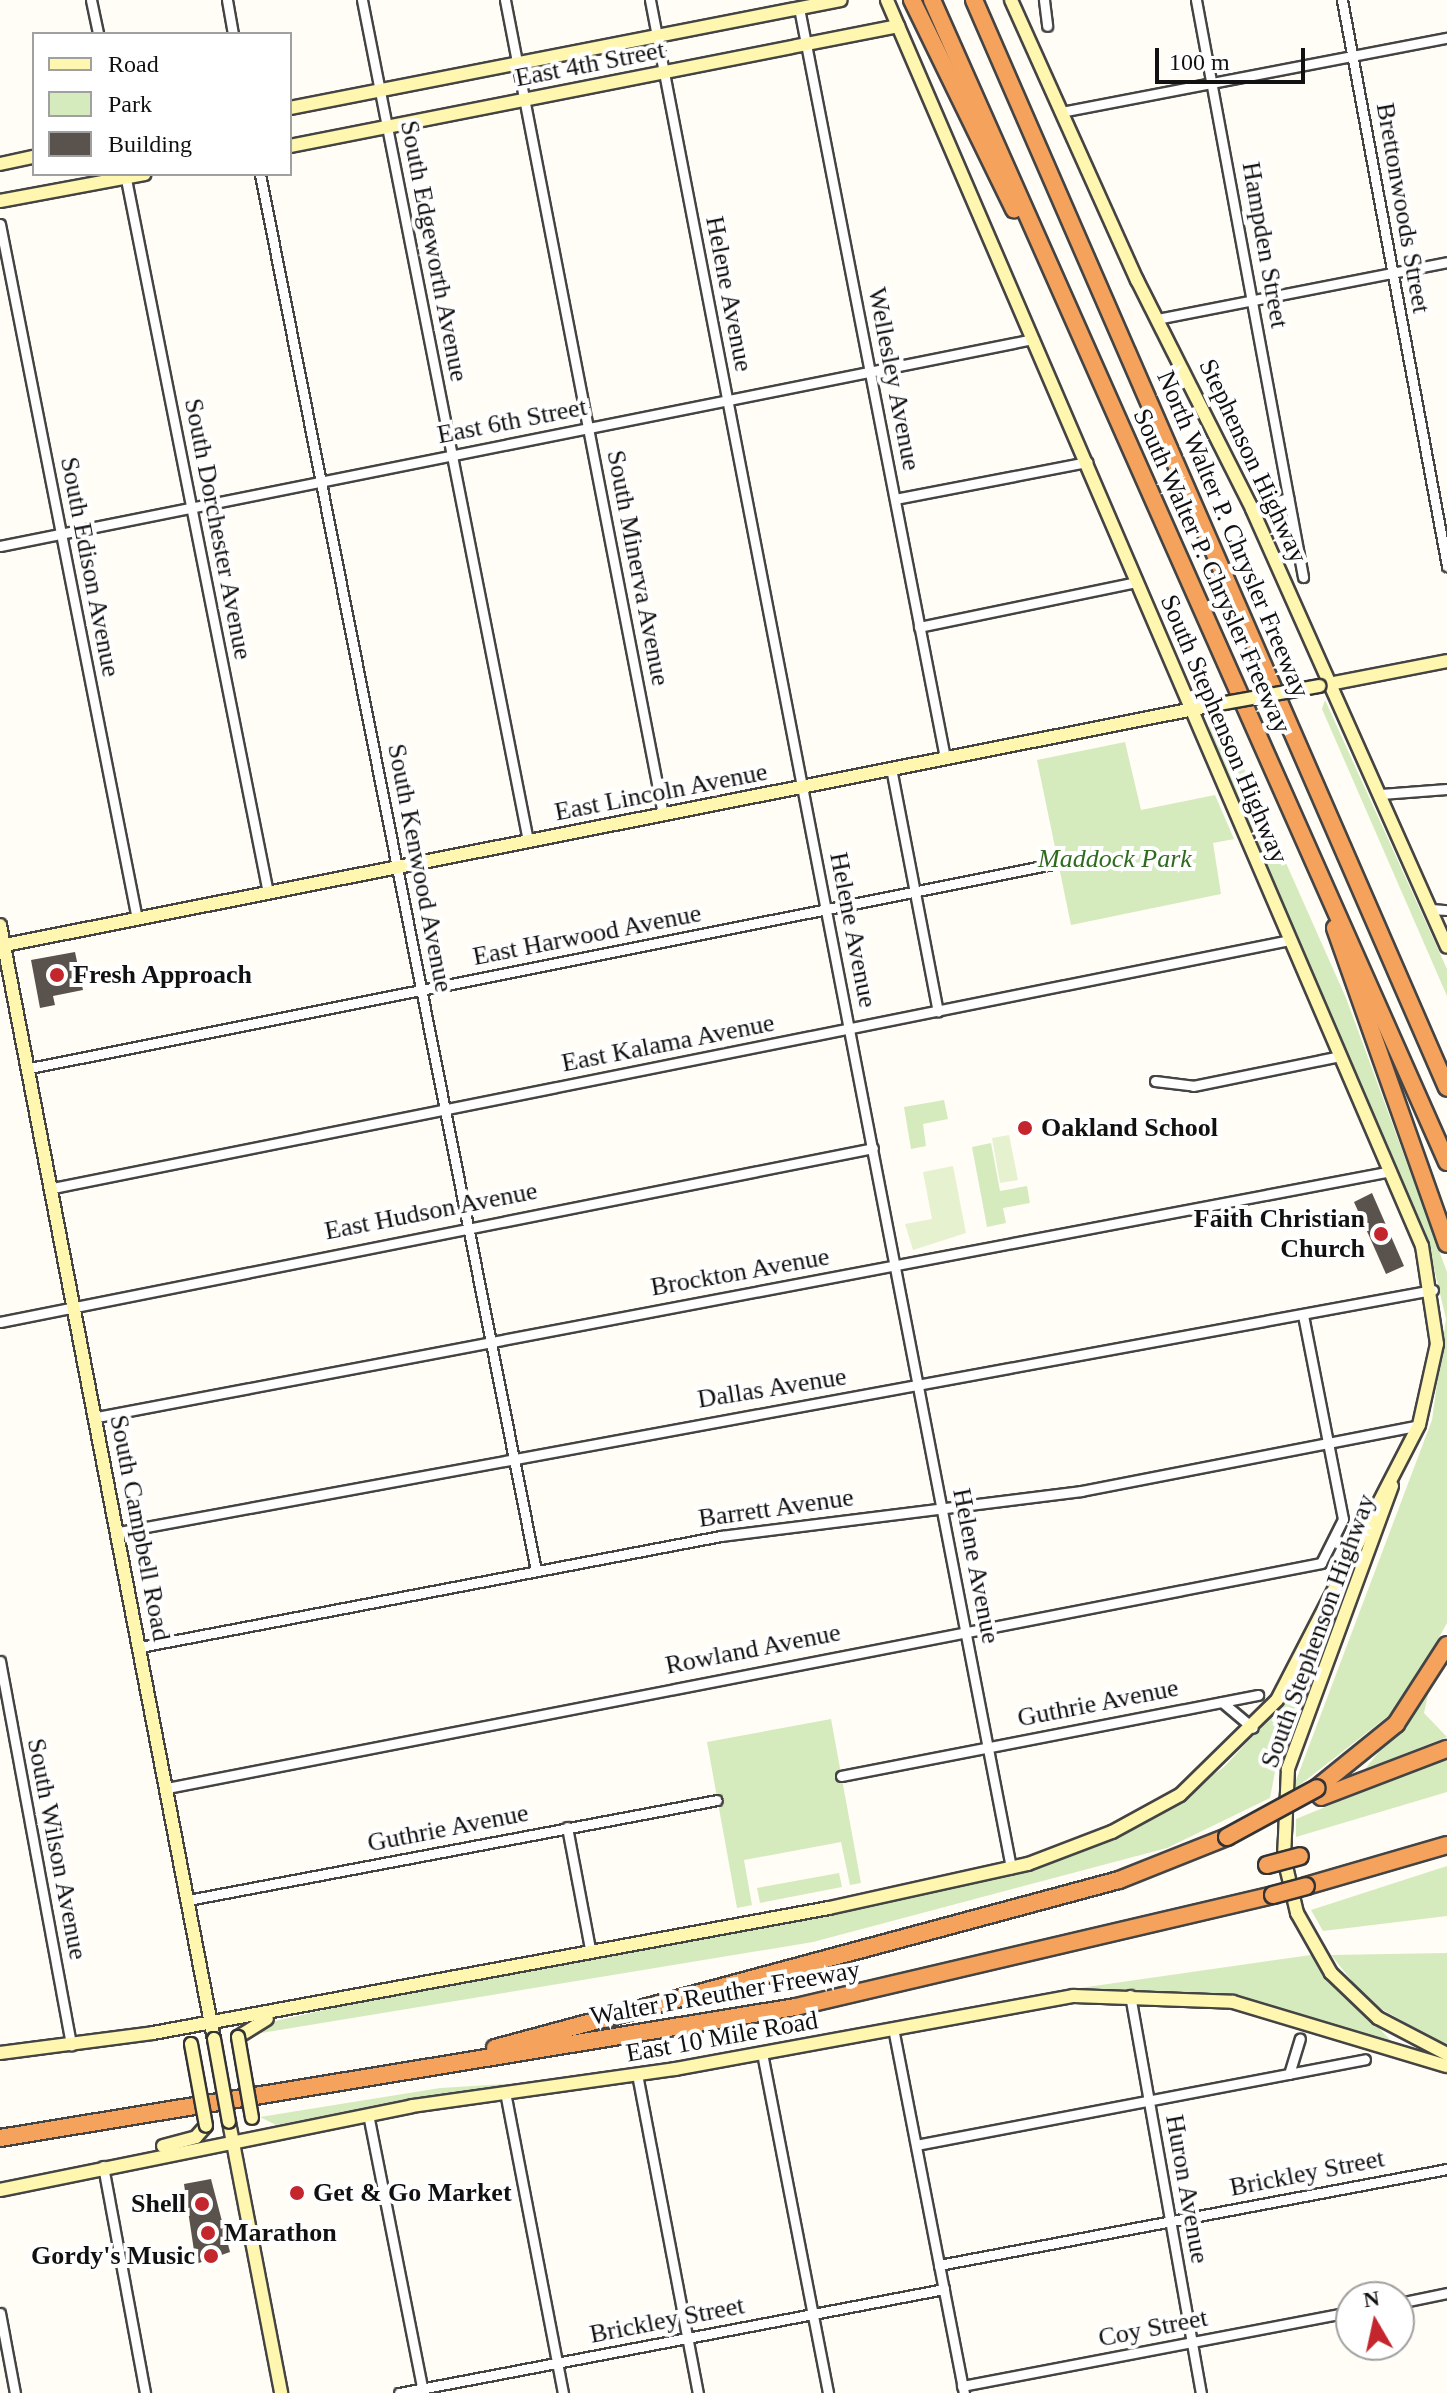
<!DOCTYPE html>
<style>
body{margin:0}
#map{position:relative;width:1447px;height:2393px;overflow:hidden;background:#fffdf5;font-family:Georgia,serif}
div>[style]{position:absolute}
.green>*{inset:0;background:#d5ebbd}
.pitch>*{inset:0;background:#e6f2cf}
.building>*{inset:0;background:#5a524d}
.roads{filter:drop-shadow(2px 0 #444) drop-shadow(-2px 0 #444) drop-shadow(0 2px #444) drop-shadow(0 -2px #444)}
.street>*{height:9px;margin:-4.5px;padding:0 4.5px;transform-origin:4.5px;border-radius:4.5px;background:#fff}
.secondary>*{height:12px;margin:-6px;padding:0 6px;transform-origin:6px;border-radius:6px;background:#fff6b0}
.highway>*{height:16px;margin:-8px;padding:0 8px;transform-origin:8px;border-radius:8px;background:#f5a25d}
.bridges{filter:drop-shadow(2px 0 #333) drop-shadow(-2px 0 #333) drop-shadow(0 2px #333) drop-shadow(0 -2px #333)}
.secondary-bridge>*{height:12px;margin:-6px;padding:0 6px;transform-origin:6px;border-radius:6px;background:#fff6b0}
.highway-bridge>*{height:16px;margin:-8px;padding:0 8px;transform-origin:8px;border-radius:8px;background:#f5a25d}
.dots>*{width:22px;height:22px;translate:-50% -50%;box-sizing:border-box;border:4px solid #fff;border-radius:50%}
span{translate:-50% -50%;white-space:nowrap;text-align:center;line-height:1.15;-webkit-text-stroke:8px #fff;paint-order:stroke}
.street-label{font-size:26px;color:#111}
.park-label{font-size:26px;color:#2f6b1f;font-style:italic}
.poi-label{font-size:26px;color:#111;font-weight:700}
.left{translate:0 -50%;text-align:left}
.right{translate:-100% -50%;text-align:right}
.legend{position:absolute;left:32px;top:32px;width:260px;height:144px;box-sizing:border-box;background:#fff;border:2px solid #a0a0a0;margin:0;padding:10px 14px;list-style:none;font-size:24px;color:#111}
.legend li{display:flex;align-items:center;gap:16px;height:40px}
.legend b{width:40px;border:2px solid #a0a0a0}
.north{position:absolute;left:1335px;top:2281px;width:80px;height:80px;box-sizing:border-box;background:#fff;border:2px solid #a0a0a0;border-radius:50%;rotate:351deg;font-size:22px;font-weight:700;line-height:32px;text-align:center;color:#111}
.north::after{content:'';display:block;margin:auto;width:28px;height:36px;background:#c4262e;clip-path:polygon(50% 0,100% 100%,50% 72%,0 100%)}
.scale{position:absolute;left:1155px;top:48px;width:150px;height:36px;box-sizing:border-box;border:4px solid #111;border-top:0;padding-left:10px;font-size:24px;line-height:28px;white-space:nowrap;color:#111;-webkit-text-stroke:6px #fff;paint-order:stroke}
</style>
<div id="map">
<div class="green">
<i style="clip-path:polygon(1325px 700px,1447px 969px,1447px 996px,1322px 709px)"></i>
<i style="clip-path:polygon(1222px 719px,1346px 998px,1447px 1272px,1447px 1623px,1401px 1706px,1292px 1791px,1432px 1420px,1446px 1319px,1426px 1234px,1206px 729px)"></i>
<i style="clip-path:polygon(1125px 742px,1141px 810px,1215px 795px,1234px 839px,1213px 843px,1221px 894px,1071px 925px,1037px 760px)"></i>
<i style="clip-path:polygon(944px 1100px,948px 1119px,923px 1124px,926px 1146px,911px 1149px,904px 1107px)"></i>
<i style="clip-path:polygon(991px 1143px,1000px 1191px,1027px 1186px,1030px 1203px,1003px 1208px,1006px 1223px,987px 1227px,972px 1147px)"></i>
<i style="clip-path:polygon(1333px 1616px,1278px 1756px,1270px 1798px,1167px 1848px,813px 1942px,243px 2036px,253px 2026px,360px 2002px,1037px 1869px,1150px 1821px,1224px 1767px,1284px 1703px)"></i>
<i style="clip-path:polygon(1429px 1690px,1424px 1713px,1447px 1737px,1365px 1769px)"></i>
<i style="clip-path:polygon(831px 1719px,861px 1883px,850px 1885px,841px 1842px,744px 1860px,752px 1905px,737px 1908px,707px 1742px)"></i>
<i style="clip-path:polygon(1447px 1757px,1447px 1792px,1296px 1837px,1296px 1819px)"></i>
<i style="clip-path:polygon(1447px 1866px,1447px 1916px,1323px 1931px,1311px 1910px)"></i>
<i style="clip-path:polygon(839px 1873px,842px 1887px,760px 1903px,757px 1888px)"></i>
<i style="clip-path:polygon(1447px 1953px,1447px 2046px,1369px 2002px,1331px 1955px)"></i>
<i style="clip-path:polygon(1311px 1955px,1391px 2041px,1228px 1995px,1080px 1988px)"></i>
<i style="clip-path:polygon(524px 2083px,276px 2125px,260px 2117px,440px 2088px)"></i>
</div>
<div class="pitch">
<i style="clip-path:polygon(1009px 1135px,1018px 1180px,1000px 1183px,992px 1138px)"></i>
<i style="clip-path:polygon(953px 1166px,966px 1233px,913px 1250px,905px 1224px,932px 1219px,923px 1172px)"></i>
</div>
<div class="building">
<i style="clip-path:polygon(75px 952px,83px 990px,53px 996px,55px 1005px,40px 1008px,31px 960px)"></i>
<i style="clip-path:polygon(1372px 1193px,1404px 1266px,1386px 1274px,1354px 1202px)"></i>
<i style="clip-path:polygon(211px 2179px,230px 2252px,196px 2264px,184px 2184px)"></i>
</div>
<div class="roads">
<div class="street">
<i style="left:91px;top:0;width:35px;rotate:78deg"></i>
<i style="left:227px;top:0;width:35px;rotate:80deg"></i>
<i style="left:362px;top:0;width:857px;rotate:78.83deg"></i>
<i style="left:505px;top:0;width:829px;rotate:79.02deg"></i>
<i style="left:650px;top:0;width:1903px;rotate:79.06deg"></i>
<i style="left:1044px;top:0;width:26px;rotate:83deg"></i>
<i style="left:1196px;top:0;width:587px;rotate:79.49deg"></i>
<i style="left:1342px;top:0;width:576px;rotate:79.49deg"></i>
<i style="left:799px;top:8px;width:764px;rotate:78.98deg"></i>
<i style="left:1061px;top:112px;width:393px;rotate:-10.9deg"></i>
<i style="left:125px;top:174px;width:733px;rotate:78.75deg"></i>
<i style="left:260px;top:174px;width:1424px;rotate:78.82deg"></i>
<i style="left:0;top:224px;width:708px;rotate:78.85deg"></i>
<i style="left:1162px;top:318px;width:290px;rotate:-11.1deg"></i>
<i style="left:895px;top:499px;width:196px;rotate:-10.9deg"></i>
<i style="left:1252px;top:509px;width:38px;rotate:-17deg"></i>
<i style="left:0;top:546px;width:1054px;rotate:-11.33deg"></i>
<i style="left:919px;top:627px;width:223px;rotate:-11.7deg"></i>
<i style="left:891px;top:768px;width:248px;rotate:79.1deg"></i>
<i style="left:1381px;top:794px;width:66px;rotate:-4.3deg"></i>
<i style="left:1431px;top:909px;width:16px;rotate:4deg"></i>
<i style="left:30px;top:1068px;width:1048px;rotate:-11.28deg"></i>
<i style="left:1155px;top:1081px;width:38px;rotate:7deg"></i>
<i style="left:1193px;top:1086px;width:151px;rotate:-11.5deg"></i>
<i style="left:53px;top:1188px;width:1262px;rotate:-11.34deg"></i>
<i style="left:0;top:1322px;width:890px;rotate:-11.27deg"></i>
<i style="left:97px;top:1417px;width:1317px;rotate:-10.76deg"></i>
<i style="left:119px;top:1532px;width:1336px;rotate:-10.44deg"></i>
<i style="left:140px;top:1647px;width:592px;rotate:-10.82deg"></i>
<i style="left:721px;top:1536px;width:363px;rotate:-7.1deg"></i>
<i style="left:1081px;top:1491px;width:344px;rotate:-11deg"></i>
<i style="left:0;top:1661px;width:391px;rotate:79.5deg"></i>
<i style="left:1222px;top:1702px;width:40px;rotate:40deg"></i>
<i style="left:841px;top:1776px;width:425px;rotate:-11deg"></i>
<i style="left:167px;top:1788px;width:1176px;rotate:-11.03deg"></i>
<i style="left:1321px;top:1563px;width:49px;rotate:-63.4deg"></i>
<i style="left:1343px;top:1519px;width:208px;rotate:-101.1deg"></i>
<i style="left:567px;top:1827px;width:124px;rotate:79.3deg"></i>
<i style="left:188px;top:1900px;width:538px;rotate:-10.7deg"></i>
<i style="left:1130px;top:1995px;width:404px;rotate:79.9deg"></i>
<i style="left:893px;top:2028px;width:372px;rotate:79deg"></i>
<i style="left:762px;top:2053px;width:346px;rotate:79deg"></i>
<i style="left:637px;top:2074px;width:325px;rotate:79.2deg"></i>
<i style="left:1289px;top:2074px;width:37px;rotate:-73deg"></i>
<i style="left:505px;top:2092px;width:307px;rotate:79.1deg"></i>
<i style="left:368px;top:2114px;width:284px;rotate:78.8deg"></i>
<i style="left:916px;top:2145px;width:457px;rotate:-10.8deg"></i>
<i style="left:103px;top:2166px;width:231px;rotate:79.5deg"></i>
<i style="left:939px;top:2265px;width:517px;rotate:-10.7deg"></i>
<i style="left:1399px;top:2303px;width:49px;rotate:-11.8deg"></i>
<i style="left:0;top:2313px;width:81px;rotate:79.4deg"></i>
<i style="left:962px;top:2386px;width:396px;rotate:-10.8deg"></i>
<i style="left:399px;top:2393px;width:555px;rotate:-10.8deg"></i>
</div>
<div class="secondary">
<i style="left:1011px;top:0;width:307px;rotate:65.8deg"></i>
<i style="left:1137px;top:280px;width:256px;rotate:63.3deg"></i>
<i style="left:1252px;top:509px;width:479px;rotate:66deg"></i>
<i style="left:290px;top:108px;width:561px;rotate:-11.09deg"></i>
<i style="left:290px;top:146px;width:620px;rotate:-11.16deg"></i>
<i style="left:0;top:164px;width:35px;rotate:-12deg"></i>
<i style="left:0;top:201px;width:147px;rotate:-10.5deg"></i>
<i style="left:1324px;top:685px;width:125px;rotate:-11deg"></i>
<i style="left:0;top:925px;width:1134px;rotate:79.13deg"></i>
<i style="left:0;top:946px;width:1243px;rotate:-11.23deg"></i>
<i style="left:1392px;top:1486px;width:302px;rotate:110.2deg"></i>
<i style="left:1288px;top:1769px;width:89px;rotate:92.6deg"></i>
<i style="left:1284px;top:1858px;width:57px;rotate:76.7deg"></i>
<i style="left:1297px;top:1913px;width:69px;rotate:60.5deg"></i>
<i style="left:1331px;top:1973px;width:65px;rotate:43.8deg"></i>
<i style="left:1378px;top:2018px;width:78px;rotate:27.6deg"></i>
<i style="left:238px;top:2037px;width:34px;rotate:-32deg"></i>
<i style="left:0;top:2053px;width:154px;rotate:-7.4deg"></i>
<i style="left:153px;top:2033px;width:687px;rotate:-10.48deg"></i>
<i style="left:829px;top:1908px;width:204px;rotate:-12.5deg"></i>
<i style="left:1028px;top:1864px;width:90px;rotate:-20.9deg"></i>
<i style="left:1112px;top:1832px;width:77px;rotate:-28.6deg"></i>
<i style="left:1180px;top:1795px;width:136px;rotate:-44.4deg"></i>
<i style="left:1277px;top:1700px;width:309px;rotate:-62.7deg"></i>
<i style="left:1419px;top:1425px;width:83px;rotate:-77.5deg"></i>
<i style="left:1437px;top:1344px;width:99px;rotate:-98.7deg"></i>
<i style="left:1422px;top:1246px;width:1356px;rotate:-113.24deg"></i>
<i style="left:229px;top:2122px;width:276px;rotate:79.1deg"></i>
<i style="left:163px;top:2146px;width:34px;rotate:-15deg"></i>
<i style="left:196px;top:2137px;width:15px;rotate:-48deg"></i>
<i style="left:0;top:2190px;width:420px;rotate:-11.5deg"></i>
<i style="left:412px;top:2106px;width:266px;rotate:-8deg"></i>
<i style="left:675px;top:2069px;width:405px;rotate:-10.4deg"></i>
<i style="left:1073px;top:1996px;width:160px;rotate:2.1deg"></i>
<i style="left:1233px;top:2002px;width:223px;rotate:16.7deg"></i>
</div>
<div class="highway">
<i style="left:912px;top:0;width:233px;rotate:64deg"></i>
<i style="left:932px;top:0;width:1271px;rotate:66.1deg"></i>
<i style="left:974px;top:0;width:1186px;rotate:66.5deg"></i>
<i style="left:1335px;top:928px;width:335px;rotate:70.5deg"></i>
<i style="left:1317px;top:1788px;width:102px;rotate:-39deg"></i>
<i style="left:1396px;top:1724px;width:94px;rotate:-57.2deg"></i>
<i style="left:1321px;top:1797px;width:135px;rotate:-20.9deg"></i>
<i style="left:1306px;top:1886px;width:147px;rotate:-16.2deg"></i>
<i style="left:495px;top:2048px;width:646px;rotate:-15.07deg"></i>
<i style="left:1119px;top:1880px;width:116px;rotate:-21.7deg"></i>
<i style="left:0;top:2138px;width:807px;rotate:-9.35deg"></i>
<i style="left:796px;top:2007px;width:490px;rotate:-13.2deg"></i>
</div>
</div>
<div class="bridges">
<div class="secondary-bridge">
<i style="left:1219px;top:704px;width:102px;rotate:-10.2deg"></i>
<i style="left:238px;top:2037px;width:82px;rotate:80.2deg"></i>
<i style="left:214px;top:2039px;width:84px;rotate:79.8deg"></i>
<i style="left:191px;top:2044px;width:83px;rotate:79.6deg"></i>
</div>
<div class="highway-bridge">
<i style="left:1227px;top:1837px;width:102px;rotate:-28.6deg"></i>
<i style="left:1267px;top:1865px;width:34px;rotate:-15deg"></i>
<i style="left:1273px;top:1895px;width:34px;rotate:-15deg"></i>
</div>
</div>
<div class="dots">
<i style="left:57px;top:975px;background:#c4262e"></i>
<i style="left:1025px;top:1128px;background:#c4262e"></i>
<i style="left:1381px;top:1234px;background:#c4262e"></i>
<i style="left:297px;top:2193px;background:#c4262e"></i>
<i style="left:202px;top:2204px;background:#c4262e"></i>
<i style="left:208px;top:2233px;background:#c4262e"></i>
<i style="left:211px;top:2256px;background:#c4262e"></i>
</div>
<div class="street-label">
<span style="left:590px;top:64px;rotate:-11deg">East 4th Street</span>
<span style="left:1403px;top:208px;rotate:80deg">Brettonwoods Street</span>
<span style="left:1265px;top:245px;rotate:80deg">Hampden Street</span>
<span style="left:434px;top:251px;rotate:79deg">South Edgeworth Avenue</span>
<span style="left:729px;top:294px;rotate:79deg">Helene Avenue</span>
<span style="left:894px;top:379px;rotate:79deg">Wellesley Avenue</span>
<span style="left:512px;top:421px;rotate:-11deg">East 6th Street</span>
<span style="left:1253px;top:461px;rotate:65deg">Stephenson Highway</span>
<span style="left:218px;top:529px;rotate:79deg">South Dorchester Avenue</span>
<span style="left:1233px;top:534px;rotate:67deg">North Walter P. Chrysler Freeway</span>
<span style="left:90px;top:567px;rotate:79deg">South Edison Avenue</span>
<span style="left:638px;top:568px;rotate:79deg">South Minerva Avenue</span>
<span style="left:1212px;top:571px;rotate:66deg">South Walter P. Chrysler Freeway</span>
<span style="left:1224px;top:729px;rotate:67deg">South Stephenson Highway</span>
<span style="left:661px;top:792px;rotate:-11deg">East Lincoln Avenue</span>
<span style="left:420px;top:868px;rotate:79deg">South Kenwood Avenue</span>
<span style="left:853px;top:930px;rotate:79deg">Helene Avenue</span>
<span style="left:587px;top:935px;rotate:-11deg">East Harwood Avenue</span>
<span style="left:668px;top:1043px;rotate:-11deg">East Kalama Avenue</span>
<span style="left:431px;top:1211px;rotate:-11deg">East Hudson Avenue</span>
<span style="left:740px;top:1272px;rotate:-10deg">Brockton Avenue</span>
<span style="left:772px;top:1388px;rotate:-9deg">Dallas Avenue</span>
<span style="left:776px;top:1508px;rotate:-8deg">Barrett Avenue</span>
<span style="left:140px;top:1528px;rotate:79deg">South Campbell Road</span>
<span style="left:976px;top:1566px;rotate:79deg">Helene Avenue</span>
<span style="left:1318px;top:1631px;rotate:-70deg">South Stephenson Highway</span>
<span style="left:753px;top:1649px;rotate:-11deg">Rowland Avenue</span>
<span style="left:1098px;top:1703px;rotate:-11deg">Guthrie Avenue</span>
<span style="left:448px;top:1828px;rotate:-11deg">Guthrie Avenue</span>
<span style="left:57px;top:1849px;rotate:79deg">South Wilson Avenue</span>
<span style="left:725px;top:1993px;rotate:-10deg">Walter P Reuther Freeway</span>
<span style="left:722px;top:2037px;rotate:-10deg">East 10 Mile Road</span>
<span style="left:1307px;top:2173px;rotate:-11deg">Brickley Street</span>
<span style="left:1187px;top:2189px;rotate:80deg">Huron Avenue</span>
<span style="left:667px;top:2320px;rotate:-11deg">Brickley Street</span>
<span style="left:1153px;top:2328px;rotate:-11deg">Coy Street</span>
</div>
<div class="park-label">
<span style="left:1115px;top:859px">Maddock Park</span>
</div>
<div class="poi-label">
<span class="left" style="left:73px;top:975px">Fresh Approach</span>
<span class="left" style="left:1041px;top:1128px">Oakland School</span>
<span class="right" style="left:1365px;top:1234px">Faith Christian<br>Church</span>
<span class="left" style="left:313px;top:2193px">Get &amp; Go Market</span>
<span class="right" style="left:186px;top:2204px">Shell</span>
<span class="left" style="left:224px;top:2233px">Marathon</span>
<span class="right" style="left:195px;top:2256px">Gordy's Music</span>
</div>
<ul class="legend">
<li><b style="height:10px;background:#fff6b0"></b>Road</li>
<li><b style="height:22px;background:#d5ebbd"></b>Park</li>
<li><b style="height:22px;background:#5a524d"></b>Building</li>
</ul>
<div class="north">N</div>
<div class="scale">100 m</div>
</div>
